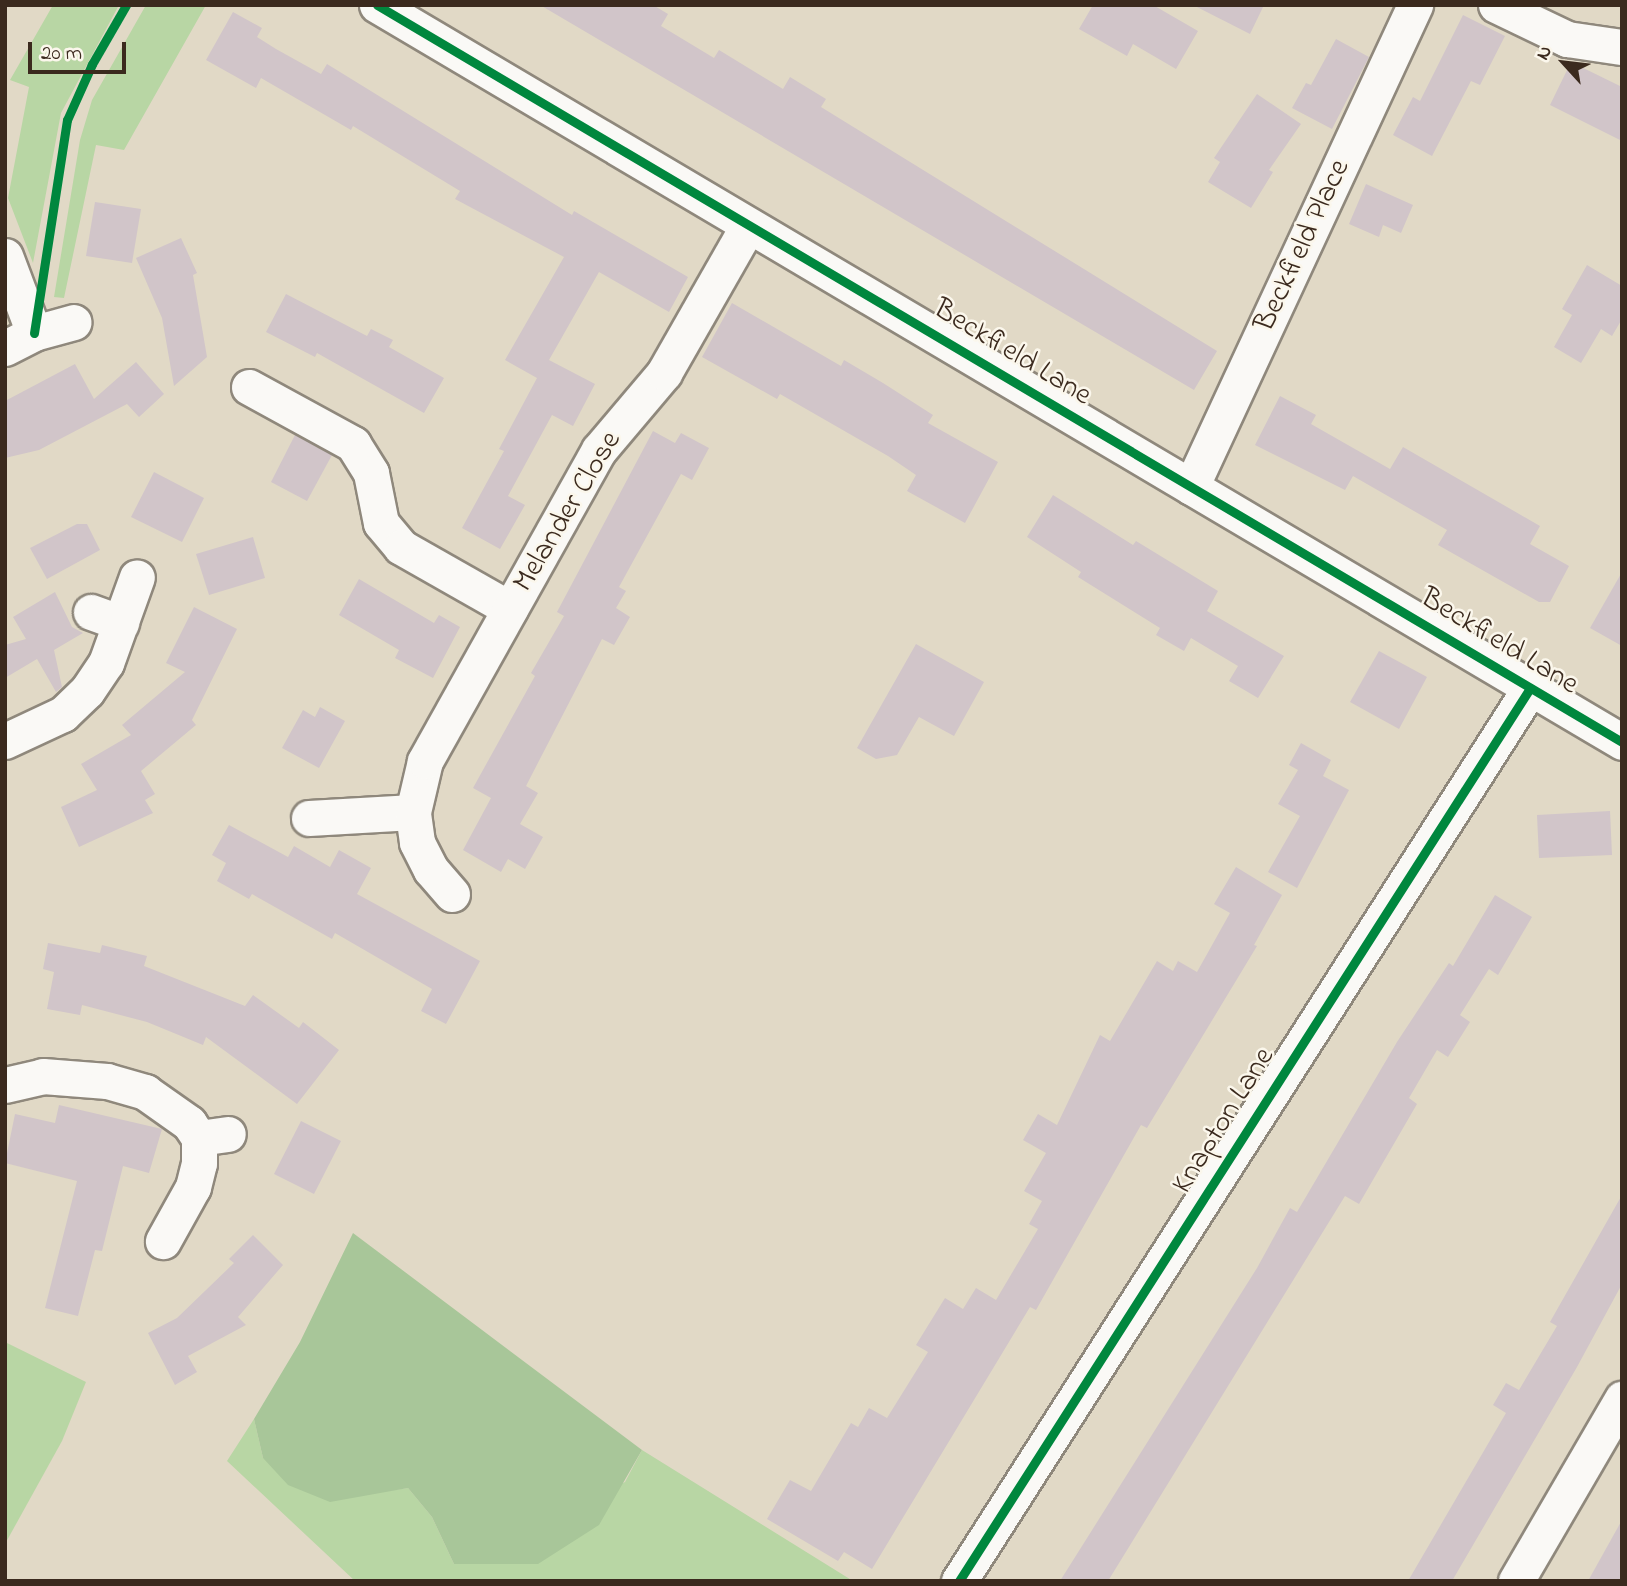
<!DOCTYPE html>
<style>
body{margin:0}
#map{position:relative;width:1627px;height:1586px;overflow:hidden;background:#e1d9c6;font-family:"Indie Flower",sans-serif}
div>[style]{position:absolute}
.green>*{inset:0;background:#b8d6a4}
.forest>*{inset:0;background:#a8c699}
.building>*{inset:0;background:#d1c5c9}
.roads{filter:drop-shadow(2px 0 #8f887c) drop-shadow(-2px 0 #8f887c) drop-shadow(0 2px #8f887c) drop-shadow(0 -2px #8f887c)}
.minor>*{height:35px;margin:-17.5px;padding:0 17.5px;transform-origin:17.5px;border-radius:17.5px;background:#faf9f6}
.cycleway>*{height:9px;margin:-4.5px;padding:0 4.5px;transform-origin:4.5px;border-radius:4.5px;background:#00873e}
span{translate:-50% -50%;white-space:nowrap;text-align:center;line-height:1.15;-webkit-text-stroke:5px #fbf7ec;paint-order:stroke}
.street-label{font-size:30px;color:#3b2a1e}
.frame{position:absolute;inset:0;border:7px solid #3b2a1e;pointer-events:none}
.north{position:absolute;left:1529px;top:28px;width:70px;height:70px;-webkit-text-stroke:5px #fbf7ec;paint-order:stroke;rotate:297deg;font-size:19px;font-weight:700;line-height:28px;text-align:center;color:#3b2a1e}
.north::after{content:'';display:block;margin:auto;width:24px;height:32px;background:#3b2a1e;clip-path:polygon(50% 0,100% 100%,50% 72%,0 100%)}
.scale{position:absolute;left:28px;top:42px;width:98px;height:32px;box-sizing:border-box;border:4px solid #3b2a1e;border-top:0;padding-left:9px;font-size:21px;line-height:24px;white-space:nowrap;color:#3b2a1e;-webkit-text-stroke:5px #fbf7ec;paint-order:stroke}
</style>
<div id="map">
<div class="green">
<i style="clip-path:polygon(53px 5px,119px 5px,61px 113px,33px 263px,8px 198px,29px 87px,10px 80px)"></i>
<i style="clip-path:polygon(146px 5px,206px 5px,124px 150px,96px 145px,64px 298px,54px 297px,80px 140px,92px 100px)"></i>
<i style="clip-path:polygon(5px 1342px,86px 1382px,62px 1441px,5px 1544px)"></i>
<i style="clip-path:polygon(254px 1419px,263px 1458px,372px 1493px,408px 1488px,432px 1517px,454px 1564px,625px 1482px,642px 1450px,853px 1581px,355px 1581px,227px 1461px)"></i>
</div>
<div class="forest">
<i style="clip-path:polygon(353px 1233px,642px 1450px,599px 1525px,538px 1564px,454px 1564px,432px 1517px,408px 1488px,330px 1502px,288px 1485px,263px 1458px,254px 1419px,300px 1342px)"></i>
</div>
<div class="building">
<i style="clip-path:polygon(540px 5px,653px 5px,668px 14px,661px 26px,714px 58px,719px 50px,783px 89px,790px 77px,826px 99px,821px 107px,1217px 351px,1194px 390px)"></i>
<i style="clip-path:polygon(1093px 5px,1153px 5px,1198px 31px,1176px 69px,1133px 44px,1127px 56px,1079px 29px)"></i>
<i style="clip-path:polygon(1193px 5px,1264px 5px,1250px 34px)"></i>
<i style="clip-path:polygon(233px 12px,262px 28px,257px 37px,276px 49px,321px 74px,327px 64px,572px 215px,574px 211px,688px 277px,669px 312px,599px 272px,549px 360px,595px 384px,573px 426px,552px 415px,508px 496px,525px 505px,500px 549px,462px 528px,504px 451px,499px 449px,537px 378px,505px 360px,564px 257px,455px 199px,460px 191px,353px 126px,351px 130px,261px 78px,256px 88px,206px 60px)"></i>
<i style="clip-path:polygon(1463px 15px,1505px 36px,1480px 85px,1471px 81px,1432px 156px,1393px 135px,1413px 97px,1420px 101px)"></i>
<i style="clip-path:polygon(1336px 39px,1369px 57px,1332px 129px,1292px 108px,1306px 83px,1311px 85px)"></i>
<i style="clip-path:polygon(1571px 62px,1622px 87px,1622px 141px,1550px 105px)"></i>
<i style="clip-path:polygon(1257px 94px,1301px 124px,1269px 170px,1273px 172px,1251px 208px,1208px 182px,1220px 162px,1214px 158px)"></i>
<i style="clip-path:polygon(1366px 184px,1413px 205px,1401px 233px,1383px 225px,1379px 237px,1349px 224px)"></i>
<i style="clip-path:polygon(95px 202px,141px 209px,132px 263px,86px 256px)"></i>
<i style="clip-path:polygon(181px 238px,197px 273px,193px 275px,207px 357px,174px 386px,162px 318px,136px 258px)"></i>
<i style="clip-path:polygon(1587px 265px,1622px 286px,1622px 319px,1612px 336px,1601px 329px,1581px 363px,1554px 347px,1572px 315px,1562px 309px)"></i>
<i style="clip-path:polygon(286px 294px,367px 336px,371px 329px,393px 340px,389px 347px,444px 378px,424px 413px,317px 353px,315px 357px,266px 332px)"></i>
<i style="clip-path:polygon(732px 303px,841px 366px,844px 360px,883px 383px,933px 415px,928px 423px,998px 462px,965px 523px,907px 491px,916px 475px,888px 456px,780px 394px,777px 399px,702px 357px)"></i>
<i style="clip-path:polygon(136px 362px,164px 394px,139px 417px,127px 404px,39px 450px,5px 458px,5px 401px,75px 364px,94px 399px)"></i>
<i style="clip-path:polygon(1280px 396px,1316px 415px,1311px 424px,1390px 469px,1403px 447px,1540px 526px,1530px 544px,1569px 566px,1550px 602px,1539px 602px,1438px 545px,1447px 530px,1353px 476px,1345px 490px,1255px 445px)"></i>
<i style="clip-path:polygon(653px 431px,675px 443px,681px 433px,709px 448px,692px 480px,681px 474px,619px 587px,626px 591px,616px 608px,630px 617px,614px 645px,602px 639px,526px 786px,538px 793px,520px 824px,543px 837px,525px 869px,508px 859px,501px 872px,463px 850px,491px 798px,473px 788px,535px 676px,531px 673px,564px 616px,557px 612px)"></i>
<i style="clip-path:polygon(295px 435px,332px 455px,307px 501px,271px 482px)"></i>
<i style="clip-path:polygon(154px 472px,204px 498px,182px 542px,131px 517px)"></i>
<i style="clip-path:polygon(1053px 495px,1133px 545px,1136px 541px,1218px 591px,1207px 611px,1284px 656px,1258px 698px,1229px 681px,1238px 666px,1191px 638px,1184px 651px,1156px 635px,1160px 628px,1078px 577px,1081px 572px,1027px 537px)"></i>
<i style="clip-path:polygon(77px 524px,87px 524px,100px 550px,47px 579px,30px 548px)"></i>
<i style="clip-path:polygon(253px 537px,265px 578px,209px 595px,196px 554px)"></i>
<i style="clip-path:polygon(1622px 572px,1622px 646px,1590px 628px)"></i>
<i style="clip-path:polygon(359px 579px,434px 623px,439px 615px,460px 627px,433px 678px,395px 658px,399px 650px,339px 615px)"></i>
<i style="clip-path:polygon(55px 592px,72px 627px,83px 633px,54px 650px,62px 687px,56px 692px,37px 659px,5px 678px,5px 645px,26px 639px,13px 617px)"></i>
<i style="clip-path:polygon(194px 607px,237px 629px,192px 720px,196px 725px,141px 771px,155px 794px,145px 800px,153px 813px,79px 847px,61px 807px,97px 790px,81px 764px,131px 735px,122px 725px,185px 672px,166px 663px)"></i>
<i style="clip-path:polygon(916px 644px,984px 682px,954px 736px,919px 717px,897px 755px,876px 759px,857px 748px)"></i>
<i style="clip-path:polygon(1379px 651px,1427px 677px,1399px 729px,1350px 702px)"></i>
<i style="clip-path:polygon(320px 707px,345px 721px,319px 768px,282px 748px,303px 710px,315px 717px)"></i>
<i style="clip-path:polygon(1301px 743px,1331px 760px,1323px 776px,1349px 790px,1297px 888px,1268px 872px,1300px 816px,1278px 804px,1298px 770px,1289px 765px)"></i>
<i style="clip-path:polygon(1610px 811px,1612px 855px,1539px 858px,1537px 815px)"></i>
<i style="clip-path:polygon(229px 825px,288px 857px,294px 846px,330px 867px,339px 850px,371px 868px,357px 894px,480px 961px,446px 1024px,421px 1011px,432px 989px,335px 933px,332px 939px,252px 894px,249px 899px,217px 881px,226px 863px,212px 855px)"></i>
<i style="clip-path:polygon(1236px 867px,1282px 895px,1254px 945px,1257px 946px,1147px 1128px,1141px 1125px,1036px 1310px,1030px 1307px,872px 1569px,844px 1552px,838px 1561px,767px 1519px,790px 1480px,811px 1491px,851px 1423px,858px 1427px,869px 1408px,887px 1418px,928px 1352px,916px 1345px,945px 1298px,963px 1309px,976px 1288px,996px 1300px,1038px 1229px,1029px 1224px,1042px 1201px,1024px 1191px,1046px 1153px,1023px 1140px,1038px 1114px,1057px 1125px,1100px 1035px,1110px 1041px,1157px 961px,1173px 971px,1178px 961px,1197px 972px,1230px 913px,1214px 904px)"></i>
<i style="clip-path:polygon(1495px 895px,1532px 917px,1498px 975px,1489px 969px,1460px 1015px,1470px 1022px,1448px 1057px,1437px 1050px,1409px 1098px,1417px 1104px,1359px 1204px,1345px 1196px,1108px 1581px,1060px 1581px,1257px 1268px,1290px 1208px,1297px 1212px,1397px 1042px,1449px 963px,1453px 966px)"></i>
<i style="clip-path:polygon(48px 943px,100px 953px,102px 945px,147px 956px,144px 966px,245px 1006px,253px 995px,299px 1028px,303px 1022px,339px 1050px,297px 1104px,206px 1037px,203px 1045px,147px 1022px,82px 1005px,80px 1015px,47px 1009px,54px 972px,43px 969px)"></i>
<i style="clip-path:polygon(59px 1105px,162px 1129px,149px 1173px,123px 1166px,102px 1251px,95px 1250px,78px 1316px,45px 1308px,77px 1181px,5px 1163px,15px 1114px,55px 1123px)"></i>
<i style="clip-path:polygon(301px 1121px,341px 1141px,314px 1194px,274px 1174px)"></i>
<i style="clip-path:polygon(1622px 1195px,1622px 1284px,1577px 1367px,1452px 1581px,1408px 1581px,1506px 1413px,1493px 1405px,1506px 1383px,1519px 1390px,1557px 1326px,1550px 1322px)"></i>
<i style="clip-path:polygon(253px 1235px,283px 1265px,238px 1317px,246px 1325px,188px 1356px,197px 1372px,175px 1385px,148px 1333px,177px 1318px,234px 1263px,229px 1259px)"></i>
<i style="clip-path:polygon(1622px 1520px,1622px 1581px,1588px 1581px)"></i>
</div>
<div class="roads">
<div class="minor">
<i style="left:377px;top:5px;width:1447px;rotate:30.62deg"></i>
<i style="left:1496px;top:5px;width:79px;rotate:25.6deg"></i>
<i style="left:1567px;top:39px;width:56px;rotate:8.3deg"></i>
<i style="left:5px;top:256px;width:82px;rotate:69.4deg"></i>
<i style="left:5px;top:348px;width:33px;rotate:-27deg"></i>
<i style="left:34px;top:333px;width:41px;rotate:-15.4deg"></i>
<i style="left:249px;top:387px;width:119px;rotate:28.7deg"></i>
<i style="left:353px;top:444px;width:34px;rotate:58deg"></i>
<i style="left:371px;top:473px;width:51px;rotate:78.7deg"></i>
<i style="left:381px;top:523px;width:31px;rotate:50deg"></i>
<i style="left:401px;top:547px;width:125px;rotate:29.6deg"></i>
<i style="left:1191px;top:487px;width:532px;rotate:-65.07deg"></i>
<i style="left:91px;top:612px;width:32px;rotate:20deg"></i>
<i style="left:5px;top:741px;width:64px;rotate:-25deg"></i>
<i style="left:63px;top:714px;width:33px;rotate:-44deg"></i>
<i style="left:87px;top:691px;width:34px;rotate:-56deg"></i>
<i style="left:106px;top:663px;width:91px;rotate:-70.2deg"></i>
<i style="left:309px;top:818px;width:104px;rotate:-3.3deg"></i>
<i style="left:452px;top:894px;width:32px;rotate:-131deg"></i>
<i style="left:431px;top:870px;width:31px;rotate:-117deg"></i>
<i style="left:417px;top:842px;width:30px;rotate:-98deg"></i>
<i style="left:413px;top:812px;width:52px;rotate:-76.8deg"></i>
<i style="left:425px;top:761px;width:356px;rotate:-60.8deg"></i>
<i style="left:599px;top:450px;width:101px;rotate:-49.8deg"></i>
<i style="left:664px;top:373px;width:169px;rotate:-60.3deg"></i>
<i style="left:5px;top:1085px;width:39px;rotate:-13deg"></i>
<i style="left:43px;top:1076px;width:64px;rotate:4.5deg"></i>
<i style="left:107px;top:1081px;width:40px;rotate:16deg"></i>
<i style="left:145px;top:1092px;width:54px;rotate:35.2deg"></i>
<i style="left:189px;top:1123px;width:18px;rotate:56deg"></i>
<i style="left:199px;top:1138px;width:25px;rotate:90deg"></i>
<i style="left:199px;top:1163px;width:25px;rotate:104deg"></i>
<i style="left:193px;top:1187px;width:62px;rotate:119.1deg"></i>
<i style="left:199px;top:1138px;width:29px;rotate:-8deg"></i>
<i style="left:959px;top:1581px;width:1060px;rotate:-57.4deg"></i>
<i style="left:1516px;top:1581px;width:211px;rotate:-59.8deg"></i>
</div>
</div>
<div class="cycleway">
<i style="left:377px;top:5px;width:1447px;rotate:30.62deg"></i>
<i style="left:34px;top:333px;width:216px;rotate:-81.2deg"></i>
<i style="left:67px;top:120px;width:61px;rotate:-65.9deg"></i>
<i style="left:92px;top:64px;width:68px;rotate:-60deg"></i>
<i style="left:959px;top:1581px;width:1060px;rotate:-57.4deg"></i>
</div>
<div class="street-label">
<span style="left:1303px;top:246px;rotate:-65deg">Beckfield Place</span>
<span style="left:1012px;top:353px;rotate:31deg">Beckfield Lane</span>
<span style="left:568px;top:512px;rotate:-59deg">Melander Close</span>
<span style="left:1499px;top:642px;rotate:31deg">Beckfield Lane</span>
<span style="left:1224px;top:1121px;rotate:-58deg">Knapton Lane</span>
</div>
<div class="frame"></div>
<div class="north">N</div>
<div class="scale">20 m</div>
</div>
